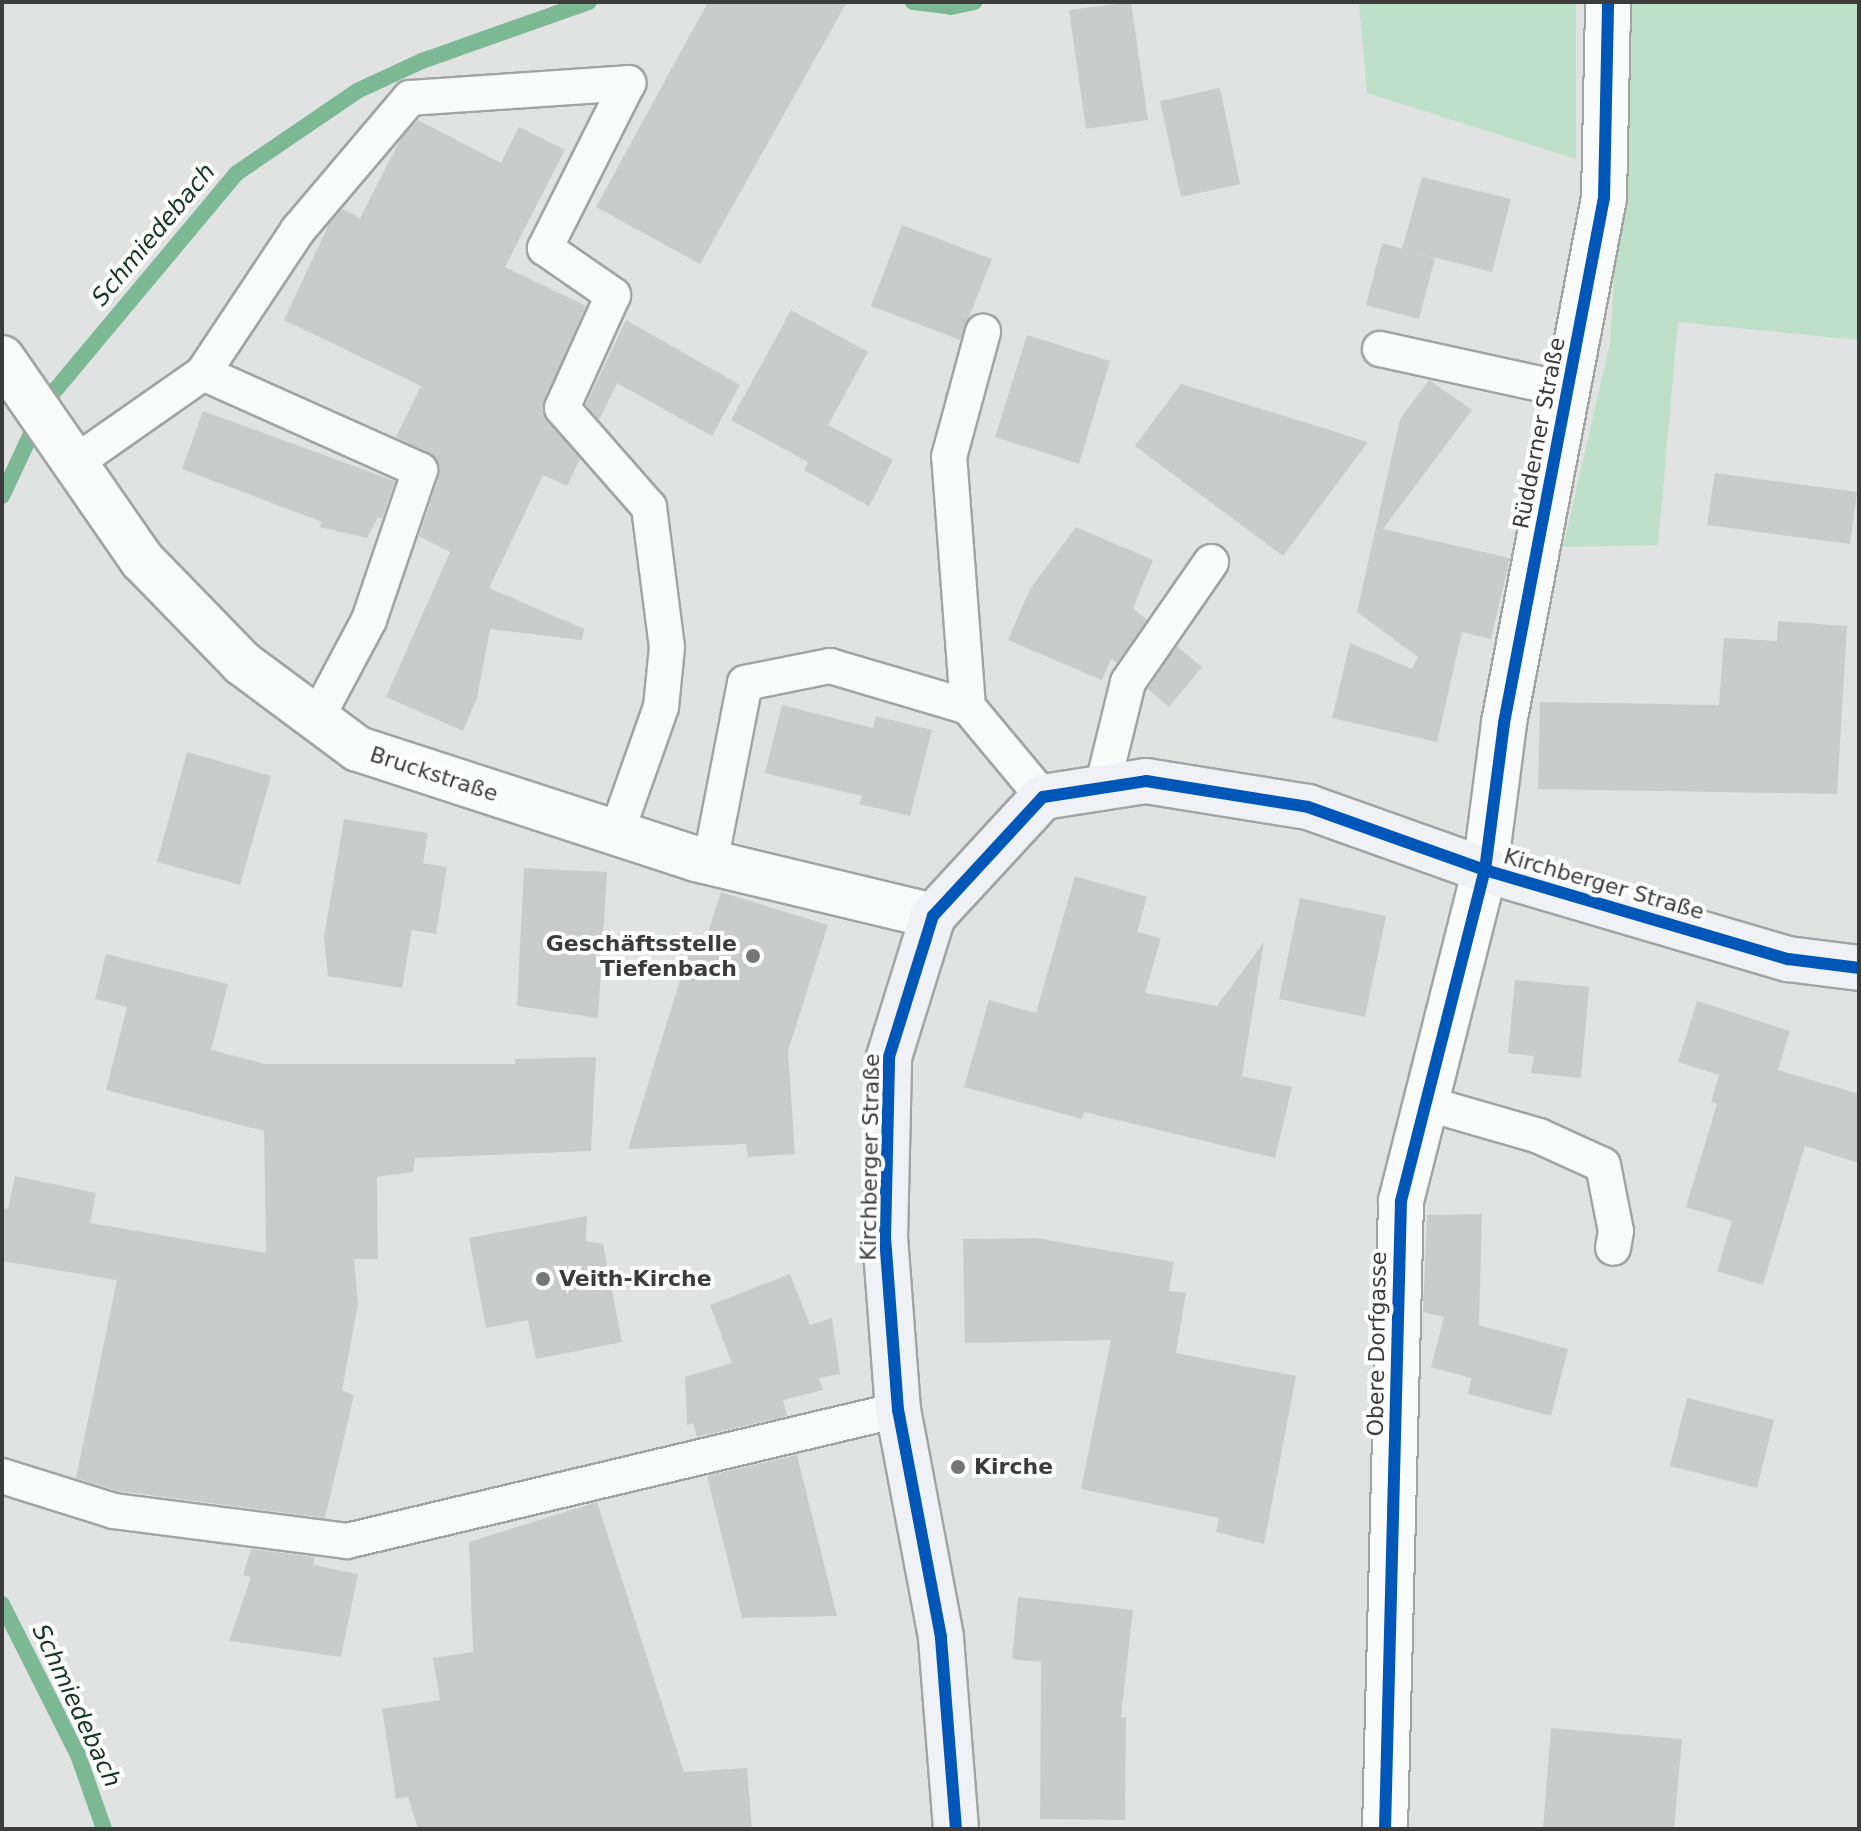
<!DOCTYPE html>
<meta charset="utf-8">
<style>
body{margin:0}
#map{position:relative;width:1861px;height:1831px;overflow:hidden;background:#e1e3e2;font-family:"DejaVu Sans",sans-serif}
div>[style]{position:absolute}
.green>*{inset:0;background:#bee0c9}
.stream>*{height:16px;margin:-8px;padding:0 8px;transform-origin:8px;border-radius:8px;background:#7db894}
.building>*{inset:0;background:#cacccb}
.roads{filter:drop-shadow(2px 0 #a2a4a3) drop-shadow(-2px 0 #a2a4a3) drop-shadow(0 2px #a2a4a3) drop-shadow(0 -2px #a2a4a3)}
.service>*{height:34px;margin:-17px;padding:0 17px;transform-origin:17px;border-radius:17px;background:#fafbfb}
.minor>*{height:44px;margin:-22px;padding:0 22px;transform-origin:22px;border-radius:22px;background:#fafbfb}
.tertiary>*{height:44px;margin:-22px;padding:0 22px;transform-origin:22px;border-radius:22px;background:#fafbfb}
.secondary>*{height:44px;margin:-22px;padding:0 22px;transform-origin:22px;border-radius:22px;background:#f0f1f4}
.cycleway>*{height:12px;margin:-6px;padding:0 6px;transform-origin:6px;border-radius:6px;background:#0057b8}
.dots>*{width:22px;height:22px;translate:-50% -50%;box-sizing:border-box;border:4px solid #fff;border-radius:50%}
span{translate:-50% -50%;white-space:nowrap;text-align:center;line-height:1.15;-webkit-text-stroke:8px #fff;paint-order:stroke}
.street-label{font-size:22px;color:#3b3c3b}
.poi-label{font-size:22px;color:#3b3c3b;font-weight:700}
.right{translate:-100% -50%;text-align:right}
.left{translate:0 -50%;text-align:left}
.water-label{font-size:24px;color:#143823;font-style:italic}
.frame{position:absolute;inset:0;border:4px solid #3b3c3b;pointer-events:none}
</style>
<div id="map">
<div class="green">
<i style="clip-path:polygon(1359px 2px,1576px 2px,1576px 159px,1367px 93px)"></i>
<i style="clip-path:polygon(1632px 2px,1859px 2px,1859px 340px,1678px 322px,1658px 545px,1563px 547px,1610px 343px)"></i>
</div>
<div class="stream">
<i style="left:913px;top:2px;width:38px;rotate:7deg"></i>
<i style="left:951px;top:7px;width:24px;rotate:-12deg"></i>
<i style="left:2px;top:496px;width:106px;rotate:-64.9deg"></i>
<i style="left:47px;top:400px;width:296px;rotate:-50.1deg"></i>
<i style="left:237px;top:173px;width:145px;rotate:-34.3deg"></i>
<i style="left:357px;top:91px;width:72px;rotate:-24.8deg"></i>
<i style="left:422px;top:61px;width:177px;rotate:-19.5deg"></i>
<i style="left:2px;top:1604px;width:169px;rotate:63.3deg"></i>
<i style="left:78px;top:1755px;width:78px;rotate:70.6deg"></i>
</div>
<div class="building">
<i style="clip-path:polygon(708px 2px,847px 2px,700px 264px,596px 207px)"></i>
<i style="clip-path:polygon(1131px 2px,1148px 120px,1086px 129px,1069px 10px)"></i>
<i style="clip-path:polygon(1220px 88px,1240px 184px,1181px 197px,1160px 101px)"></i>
<i style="clip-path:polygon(418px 120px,501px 163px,519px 127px,565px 150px,505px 267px,586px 306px,542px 410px,580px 459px,567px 486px,543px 475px,489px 588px,584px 629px,582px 640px,490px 629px,477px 698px,463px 731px,386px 697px,450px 552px,419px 536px,439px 476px,436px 458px,396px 437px,421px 386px,284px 320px,329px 224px,342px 209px,360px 218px,400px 140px)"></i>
<i style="clip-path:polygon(1422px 177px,1511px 199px,1492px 272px,1402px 249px)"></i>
<i style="clip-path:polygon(902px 225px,992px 259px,960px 340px,871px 306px)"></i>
<i style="clip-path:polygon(1382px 243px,1435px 258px,1419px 319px,1366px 305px)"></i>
<i style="clip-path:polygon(791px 310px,868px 352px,828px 425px,893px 460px,869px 506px,804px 470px,808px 462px,731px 420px)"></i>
<i style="clip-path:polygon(626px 320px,740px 385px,712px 436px,617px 383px,599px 420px,586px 404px)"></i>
<i style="clip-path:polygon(1027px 335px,1110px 361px,1079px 464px,995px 437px)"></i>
<i style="clip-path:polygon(1429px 380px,1472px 410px,1383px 529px,1510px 558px,1491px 639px,1462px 632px,1437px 742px,1332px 718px,1350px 643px,1412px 669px,1418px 657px,1357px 612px,1400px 419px)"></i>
<i style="clip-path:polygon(1181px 384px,1368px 442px,1283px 556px,1135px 446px)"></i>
<i style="clip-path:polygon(203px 411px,395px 481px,382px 519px,378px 517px,367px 538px,319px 527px,322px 522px,182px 469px)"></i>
<i style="clip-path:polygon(1715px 473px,1857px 492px,1850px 544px,1707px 525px)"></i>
<i style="clip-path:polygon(1076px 527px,1153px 560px,1133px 608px,1147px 620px,1117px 663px,1111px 659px,1102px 680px,1008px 640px,1030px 589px)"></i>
<i style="clip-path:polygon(1778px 621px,1847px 626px,1837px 794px,1538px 789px,1540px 702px,1719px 705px,1724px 638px,1777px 641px)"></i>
<i style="clip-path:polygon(1177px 646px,1202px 667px,1169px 707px,1148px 689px)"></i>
<i style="clip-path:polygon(782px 705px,873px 728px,876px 716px,932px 730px,910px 816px,859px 804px,862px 796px,765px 773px)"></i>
<i style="clip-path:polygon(187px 752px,271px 776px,240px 885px,157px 862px)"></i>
<i style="clip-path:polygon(344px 819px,428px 833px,423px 863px,447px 867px,436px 934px,412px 930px,402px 988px,328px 976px,324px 937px)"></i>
<i style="clip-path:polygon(524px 868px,607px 872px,598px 1018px,517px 1006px)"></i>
<i style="clip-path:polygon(1075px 876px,1147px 897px,1137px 932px,1161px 938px,1145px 993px,1217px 1006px,1264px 942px,1242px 1076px,1292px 1087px,1275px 1158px,1084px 1112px,1082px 1119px,964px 1087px,989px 1000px,1036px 1013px)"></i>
<i style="clip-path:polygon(721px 892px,828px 925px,788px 1051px,795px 1154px,748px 1157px,746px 1144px,628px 1149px,692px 941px,704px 945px)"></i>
<i style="clip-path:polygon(1300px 898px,1386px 916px,1365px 1017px,1279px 999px)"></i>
<i style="clip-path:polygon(106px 954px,228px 984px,211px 1050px,266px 1064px,515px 1064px,515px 1059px,596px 1057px,591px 1151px,415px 1158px,413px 1172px,377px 1177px,378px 1259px,354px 1259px,358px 1304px,342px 1390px,354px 1395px,325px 1518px,118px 1491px,76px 1478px,117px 1280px,2px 1261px,2px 1208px,8px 1209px,15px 1176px,96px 1193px,90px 1223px,266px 1253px,264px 1131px,106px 1090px,127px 1007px,95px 999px)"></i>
<i style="clip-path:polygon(1515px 980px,1589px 987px,1581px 1078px,1531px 1073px,1534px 1056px,1508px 1053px)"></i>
<i style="clip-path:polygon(1697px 1001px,1790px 1031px,1778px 1070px,1859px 1094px,1859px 1163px,1805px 1146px,1763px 1285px,1717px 1271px,1732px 1221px,1686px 1207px,1717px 1104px,1711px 1102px,1719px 1075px,1678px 1062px)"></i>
<i style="clip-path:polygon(1482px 1214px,1479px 1325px,1568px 1349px,1551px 1416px,1468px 1394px,1471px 1378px,1431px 1367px,1444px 1317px,1423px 1312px,1427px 1215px)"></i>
<i style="clip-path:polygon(587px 1216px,586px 1241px,603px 1244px,622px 1342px,536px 1359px,528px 1320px,486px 1328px,469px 1238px)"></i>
<i style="clip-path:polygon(1036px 1238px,1174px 1262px,1169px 1291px,1186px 1293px,1176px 1353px,1296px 1376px,1264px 1544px,1216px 1532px,1219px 1518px,1081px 1489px,1111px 1340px,965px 1343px,963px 1239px)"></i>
<i style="clip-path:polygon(790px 1274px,810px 1325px,832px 1318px,840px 1374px,819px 1378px,823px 1390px,783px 1400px,787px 1416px,697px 1437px,693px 1423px,687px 1425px,685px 1377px,732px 1363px,710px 1305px)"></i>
<i style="clip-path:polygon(1687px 1398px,1774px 1420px,1757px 1488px,1670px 1466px)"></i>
<i style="clip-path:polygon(797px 1455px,837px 1616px,742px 1618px,707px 1476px)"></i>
<i style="clip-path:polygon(597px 1502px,684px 1772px,747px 1768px,752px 1829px,418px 1829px,408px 1797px,396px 1799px,382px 1709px,440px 1700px,433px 1658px,473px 1652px,469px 1542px)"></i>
<i style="clip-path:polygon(251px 1549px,315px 1557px,313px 1565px,358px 1574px,341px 1657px,229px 1641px,251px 1577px,243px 1575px)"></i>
<i style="clip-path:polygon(1018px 1597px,1133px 1610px,1121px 1717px,1126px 1717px,1125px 1820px,1040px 1819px,1041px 1662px,1012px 1659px)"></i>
<i style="clip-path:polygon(1551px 1728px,1682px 1739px,1674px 1829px,1543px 1829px)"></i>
</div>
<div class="roads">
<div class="service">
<i style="left:1380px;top:349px;width:192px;rotate:12.3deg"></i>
<i style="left:203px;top:373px;width:172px;rotate:-56.4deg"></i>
<i style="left:298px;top:230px;width:173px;rotate:-49.7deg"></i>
<i style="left:410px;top:98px;width:219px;rotate:-3.9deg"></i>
<i style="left:628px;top:83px;width:185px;rotate:116.7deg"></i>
<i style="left:545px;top:248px;width:83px;rotate:34.7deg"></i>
<i style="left:613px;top:295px;width:124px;rotate:114.3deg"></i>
<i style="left:562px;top:408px;width:132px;rotate:48.7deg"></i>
<i style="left:649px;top:507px;width:141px;rotate:82.7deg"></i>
<i style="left:667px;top:647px;width:60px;rotate:95.7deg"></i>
<i style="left:661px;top:707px;width:135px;rotate:109.5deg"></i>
<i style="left:76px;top:462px;width:155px;rotate:-35deg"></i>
<i style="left:203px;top:373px;width:238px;rotate:24.1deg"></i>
<i style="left:420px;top:470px;width:158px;rotate:108.8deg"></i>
<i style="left:369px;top:620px;width:111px;rotate:118deg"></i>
<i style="left:968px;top:707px;width:251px;rotate:-94.3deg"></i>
<i style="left:949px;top:457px;width:130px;rotate:-74.8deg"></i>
<i style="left:1102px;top:788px;width:109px;rotate:-76.2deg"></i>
<i style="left:1128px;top:682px;width:146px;rotate:-55.3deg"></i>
<i style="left:710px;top:863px;width:183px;rotate:-79deg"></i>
<i style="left:745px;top:683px;width:87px;rotate:-11.3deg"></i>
<i style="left:830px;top:666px;width:144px;rotate:16.5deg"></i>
<i style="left:968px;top:707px;width:117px;rotate:50.2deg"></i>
<i style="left:1425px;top:1103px;width:119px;rotate:16.1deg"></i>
<i style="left:1539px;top:1136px;width:70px;rotate:24.4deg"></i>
<i style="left:1603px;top:1165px;width:67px;rotate:78.9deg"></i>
<i style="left:1616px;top:1231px;width:17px;rotate:100deg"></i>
<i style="left:2px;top:1476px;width:117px;rotate:17.4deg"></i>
<i style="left:114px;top:1511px;width:235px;rotate:7.3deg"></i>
<i style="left:347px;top:1541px;width:566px;rotate:-13.37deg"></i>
</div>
<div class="minor">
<i style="left:1385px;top:1829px;width:628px;rotate:-88.54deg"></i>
<i style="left:1401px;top:1201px;width:341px;rotate:-75.8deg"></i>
</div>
<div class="tertiary">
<i style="left:2px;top:358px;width:246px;rotate:55.3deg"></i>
<i style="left:142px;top:560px;width:144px;rotate:45.8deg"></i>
<i style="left:242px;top:663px;width:144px;rotate:36.6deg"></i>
<i style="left:358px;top:749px;width:355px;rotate:18deg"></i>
<i style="left:696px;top:859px;width:244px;rotate:13.5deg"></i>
<i style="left:1485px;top:870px;width:148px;rotate:-82.6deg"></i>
<i style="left:1504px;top:723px;width:534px;rotate:-79.22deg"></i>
<i style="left:1604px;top:198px;width:196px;rotate:-88.8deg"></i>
</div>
<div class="secondary">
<i style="left:956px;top:1829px;width:193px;rotate:-94.5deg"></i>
<i style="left:941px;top:1637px;width:231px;rotate:-100.7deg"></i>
<i style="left:898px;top:1410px;width:171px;rotate:-94.3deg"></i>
<i style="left:885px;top:1239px;width:182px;rotate:-88.7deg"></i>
<i style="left:889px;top:1057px;width:148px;rotate:-72.7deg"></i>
<i style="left:933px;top:916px;width:162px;rotate:-47.3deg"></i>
<i style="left:1043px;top:797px;width:104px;rotate:-8.8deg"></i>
<i style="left:1146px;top:781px;width:164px;rotate:9.1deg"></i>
<i style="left:1308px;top:807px;width:188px;rotate:19.6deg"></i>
<i style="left:1485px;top:870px;width:316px;rotate:16.4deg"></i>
<i style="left:1788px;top:959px;width:72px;rotate:7.2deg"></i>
</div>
</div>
<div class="cycleway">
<i style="left:956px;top:1829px;width:193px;rotate:-94.5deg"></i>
<i style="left:941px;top:1637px;width:231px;rotate:-100.7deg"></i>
<i style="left:898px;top:1410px;width:171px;rotate:-94.3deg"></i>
<i style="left:885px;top:1239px;width:182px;rotate:-88.7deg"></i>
<i style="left:889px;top:1057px;width:148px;rotate:-72.7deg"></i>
<i style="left:933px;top:916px;width:162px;rotate:-47.3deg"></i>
<i style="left:1043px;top:797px;width:104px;rotate:-8.8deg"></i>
<i style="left:1146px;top:781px;width:164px;rotate:9.1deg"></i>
<i style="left:1308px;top:807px;width:188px;rotate:19.6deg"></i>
<i style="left:1485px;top:870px;width:316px;rotate:16.4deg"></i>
<i style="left:1788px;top:959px;width:72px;rotate:7.2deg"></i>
<i style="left:1385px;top:1829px;width:628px;rotate:-88.54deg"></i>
<i style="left:1401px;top:1201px;width:341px;rotate:-75.8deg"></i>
<i style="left:1485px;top:870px;width:148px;rotate:-82.6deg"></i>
<i style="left:1504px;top:723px;width:534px;rotate:-79.22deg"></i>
<i style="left:1604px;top:198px;width:196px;rotate:-88.8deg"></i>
</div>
<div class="dots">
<i style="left:753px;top:956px;background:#757675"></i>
<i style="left:543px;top:1279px;background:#757675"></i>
<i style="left:958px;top:1467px;background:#757675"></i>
</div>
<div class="street-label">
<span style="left:1539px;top:433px;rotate:-79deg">Rüdderner Straße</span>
<span style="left:434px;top:774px;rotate:18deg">Bruckstraße</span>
<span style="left:1604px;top:884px;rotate:16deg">Kirchberger Straße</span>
<span style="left:870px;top:1157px;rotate:-89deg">Kirchberger Straße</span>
<span style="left:1377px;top:1344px;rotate:-89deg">Obere Dorfgasse</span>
</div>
<div class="poi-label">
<span class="right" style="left:737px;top:956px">Geschäftsstelle<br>Tiefenbach</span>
<span class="left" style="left:559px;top:1279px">Veith-Kirche</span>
<span class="left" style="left:974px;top:1467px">Kirche</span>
</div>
<div class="water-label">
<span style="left:154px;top:235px;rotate:-50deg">Schmiedebach</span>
<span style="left:76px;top:1706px;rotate:65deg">Schmiedebach</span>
</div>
<div class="frame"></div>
</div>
